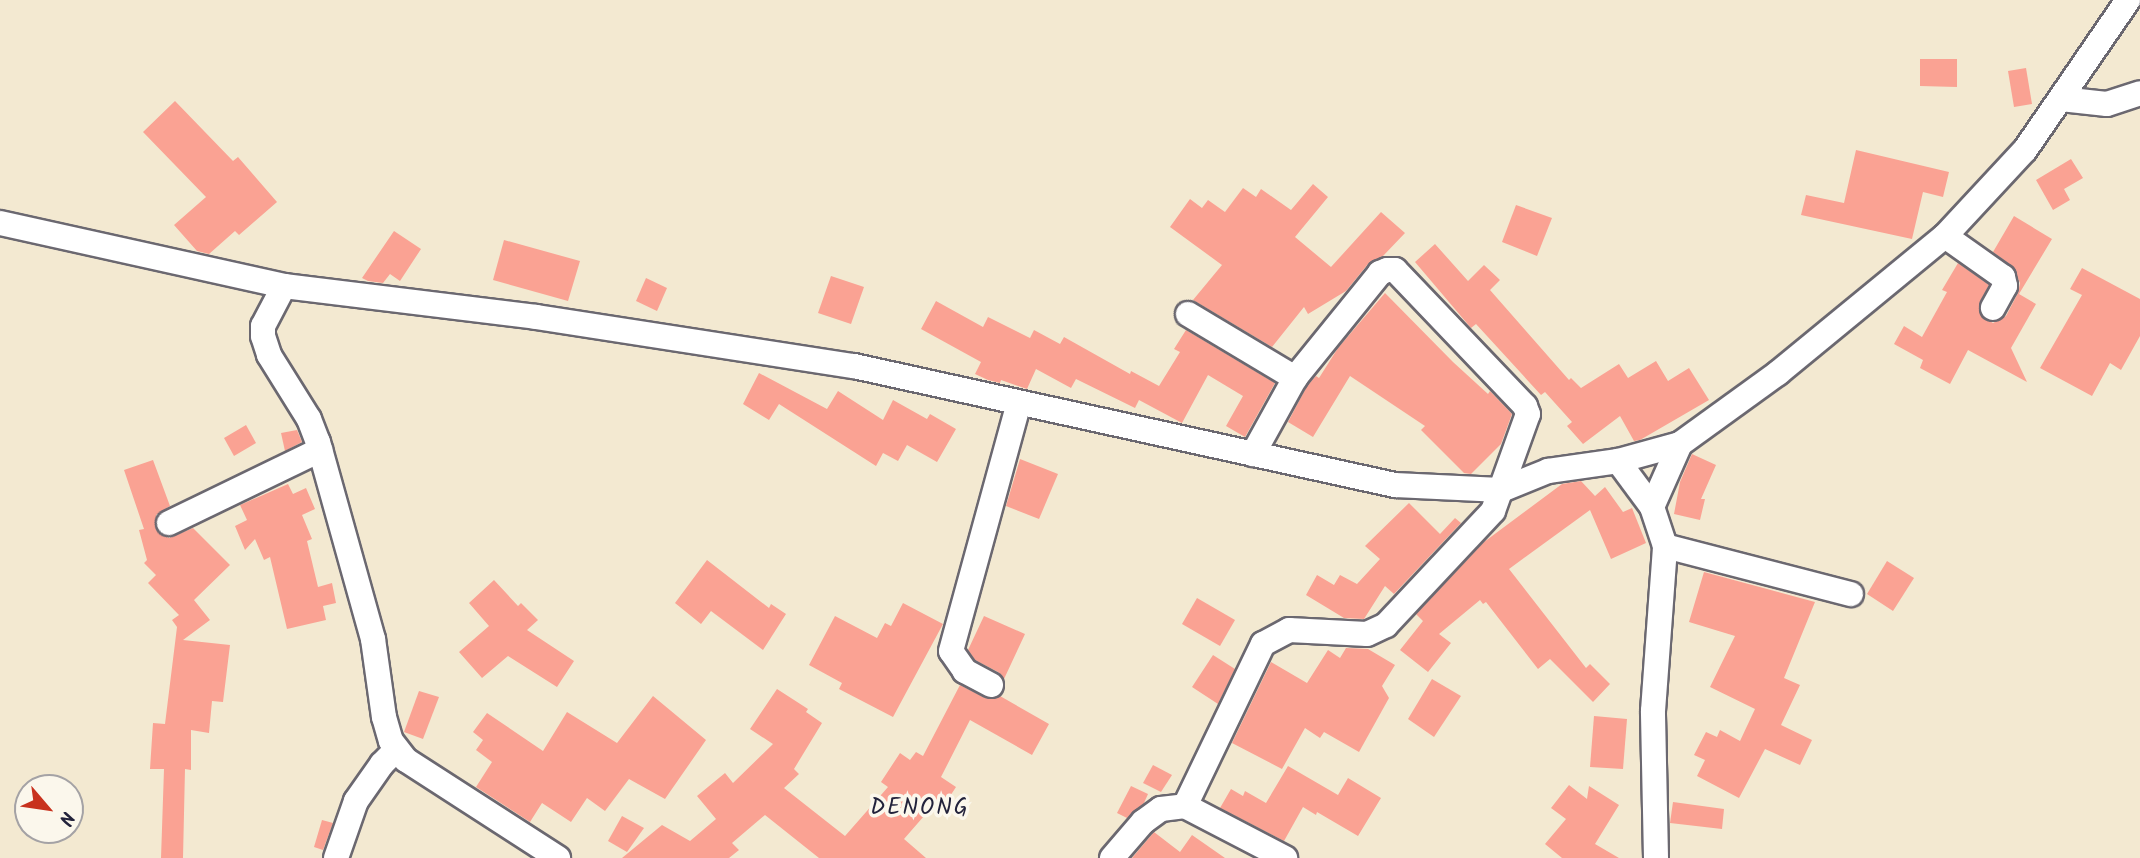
<!DOCTYPE html>
<style>
body{margin:0}
#map{position:relative;width:2140px;height:858px;overflow:hidden;background:#f3e9d1;font-family:Kalam,sans-serif}
div>[style]{position:absolute}
.building>*{inset:0;background:#faa293}
.roads{filter:drop-shadow(2px 0 #6b6870) drop-shadow(-2px 0 #6b6870) drop-shadow(0 2px #6b6870) drop-shadow(0 -2px #6b6870)}
.minor>*{height:24px;margin:-12px;padding:0 12px;transform-origin:12px;border-radius:12px;background:#fff}
span{translate:-50% -50%;white-space:nowrap;text-align:center;line-height:1.15;-webkit-text-stroke:7px #fbf7ec;paint-order:stroke}
.quarter-label{font-size:23px;color:#22223b;letter-spacing:2px}
.north{position:absolute;left:14px;top:774px;width:70px;height:70px;box-sizing:border-box;background:#fbf7ec;border:2px solid #a4a2a5;border-radius:50%;rotate:119deg;font-size:19px;font-weight:700;line-height:28px;text-align:center;color:#22223b}
.north::after{content:'';display:block;margin:auto;width:24px;height:32px;background:#c8321e;clip-path:polygon(50% 0,100% 100%,50% 72%,0 100%)}
</style>
<div id="map">
<div class="building">
<i style="clip-path:polygon(1920px 59px,1957px 59px,1957px 87px,1920px 86px)"></i>
<i style="clip-path:polygon(2026px 68px,2032px 104px,2014px 107px,2008px 71px)"></i>
<i style="clip-path:polygon(175px 101px,233px 161px,238px 157px,277px 202px,239px 235px,235px 231px,209px 254px,197px 251px,174px 225px,206px 197px,143px 132px)"></i>
<i style="clip-path:polygon(1856px 150px,1949px 172px,1943px 197px,1923px 192px,1912px 239px,1801px 215px,1806px 195px,1844px 203px)"></i>
<i style="clip-path:polygon(2071px 159px,2083px 178px,2064px 189px,2070px 200px,2053px 210px,2036px 180px)"></i>
<i style="clip-path:polygon(1313px 184px,1328px 197px,1295px 237px,1331px 267px,1381px 212px,1405px 233px,1383px 256px,1368px 264px,1346px 291px,1308px 314px,1304px 307px,1272px 347px,1193px 300px,1222px 265px,1170px 227px,1190px 199px,1202px 208px,1208px 200px,1225px 212px,1243px 188px,1256px 197px,1261px 189px,1291px 210px)"></i>
<i style="clip-path:polygon(1516px 205px,1552px 218px,1537px 256px,1502px 242px)"></i>
<i style="clip-path:polygon(2014px 216px,2052px 239px,2019px 294px,2036px 304px,2011px 348px,2027px 382px,1968px 350px,1950px 384px,1920px 368px,1923px 360px,1894px 344px,1904px 326px,1922px 337px,1947px 292px,1942px 290px,1958px 263px,1989px 285px,1980px 302px,1981px 316px,1993px 323px,2006px 316px,2018px 293px,2020px 283px,2012px 266px,1993px 252px)"></i>
<i style="clip-path:polygon(394px 231px,421px 249px,400px 281px,390px 274px,383px 283px,368px 281px,362px 278px)"></i>
<i style="clip-path:polygon(504px 240px,580px 261px,568px 301px,493px 280px)"></i>
<i style="clip-path:polygon(1435px 244px,1468px 281px,1484px 265px,1500px 280px,1490px 290px,1569px 380px,1571px 378px,1581px 388px,1619px 364px,1628px 378px,1656px 361px,1668px 381px,1689px 368px,1709px 400px,1640px 440px,1634px 441px,1620px 416px,1583px 444px,1567px 426px,1572px 422px,1545px 392px,1541px 395px,1476px 324px,1471px 328px,1415px 262px)"></i>
<i style="clip-path:polygon(2082px 268px,2140px 299px,2140px 336px,2121px 370px,2110px 363px,2092px 396px,2040px 368px,2082px 295px,2070px 289px)"></i>
<i style="clip-path:polygon(831px 276px,864px 287px,851px 324px,818px 313px)"></i>
<i style="clip-path:polygon(646px 278px,667px 288px,657px 311px,636px 301px)"></i>
<i style="clip-path:polygon(1385px 293px,1453px 362px,1488px 394px,1490px 391px,1512px 414px,1501px 444px,1471px 474px,1464px 473px,1421px 430px,1425px 426px,1350px 376px,1313px 437px,1288px 422px,1307px 386px,1316px 376px,1319px 378px,1338px 348px)"></i>
<i style="clip-path:polygon(936px 301px,983px 327px,988px 317px,1030px 338px,1034px 330px,1060px 344px,1064px 337px,1130px 374px,1131px 371px,1159px 386px,1180px 352px,1174px 349px,1186px 330px,1275px 383px,1245px 437px,1226px 426px,1243px 396px,1208px 375px,1182px 423px,1139px 400px,1135px 408px,1076px 379px,1071px 388px,1036px 369px,1027px 389px,1001px 380px,1000px 383px,988px 380px,975px 374px,981px 362px,921px 329px)"></i>
<i style="clip-path:polygon(759px 373px,827px 409px,838px 391px,883px 420px,893px 400px,927px 419px,930px 414px,956px 429px,937px 462px,907px 445px,898px 461px,883px 453px,876px 466px,779px 404px,769px 420px,743px 404px)"></i>
<i style="clip-path:polygon(246px 425px,256px 443px,234px 456px,224px 438px)"></i>
<i style="clip-path:polygon(297px 430px,302px 442px,285px 451px,281px 433px)"></i>
<i style="clip-path:polygon(1692px 454px,1716px 465px,1701px 499px,1705px 499px,1700px 520px,1674px 514px,1680px 482px)"></i>
<i style="clip-path:polygon(1020px 459px,1058px 474px,1039px 519px,1006px 506px)"></i>
<i style="clip-path:polygon(153px 460px,170px 506px,156px 515px,156px 530px,169px 538px,193px 528px,230px 565px,194px 600px,210px 620px,183px 640px,230px 645px,223px 702px,212px 701px,209px 733px,191px 730px,191px 770px,185px 769px,183px 858px,161px 858px,164px 769px,150px 769px,153px 723px,165px 724px,177px 627px,172px 620px,179px 615px,148px 583px,156px 575px,144px 563px,147px 560px,139px 530px,144px 529px,124px 470px)"></i>
<i style="clip-path:polygon(1581px 481px,1595px 496px,1605px 487px,1623px 512px,1632px 508px,1646px 543px,1611px 559px,1590px 510px,1509px 569px,1586px 668px,1590px 664px,1610px 684px,1593px 702px,1550px 659px,1538px 669px,1486px 602px,1483px 604px,1480px 600px,1439px 634px,1451px 643px,1428px 672px,1400px 650px,1423px 621px,1416px 614px,1484px 542px,1562px 484px)"></i>
<i style="clip-path:polygon(288px 484px,293px 494px,306px 488px,315px 509px,302px 515px,312px 539px,307px 541px,318px 587px,332px 583px,336px 603px,323px 606px,326px 620px,287px 629px,270px 557px,264px 560px,255px 539px,245px 550px,235px 526px,247px 520px,240px 505px)"></i>
<i style="clip-path:polygon(1409px 503px,1440px 534px,1455px 518px,1461px 523px,1394px 594px,1385px 586px,1364px 619px,1344px 618px,1306px 595px,1317px 575px,1334px 585px,1340px 575px,1357px 584px,1380px 559px,1365px 546px)"></i>
<i style="clip-path:polygon(707px 560px,769px 608px,771px 604px,786px 614px,763px 650px,711px 611px,701px 624px,675px 603px)"></i>
<i style="clip-path:polygon(1887px 561px,1914px 578px,1893px 611px,1867px 594px)"></i>
<i style="clip-path:polygon(1704px 572px,1815px 602px,1784px 678px,1800px 685px,1781px 725px,1812px 740px,1800px 765px,1765px 749px,1739px 798px,1697px 776px,1705px 760px,1694px 755px,1706px 732px,1717px 737px,1720px 730px,1740px 741px,1755px 709px,1710px 687px,1735px 636px,1689px 622px)"></i>
<i style="clip-path:polygon(494px 580px,518px 606px,521px 603px,538px 620px,527px 630px,574px 661px,557px 687px,508px 656px,482px 678px,459px 652px,489px 626px,469px 603px)"></i>
<i style="clip-path:polygon(1197px 598px,1235px 620px,1220px 646px,1182px 624px)"></i>
<i style="clip-path:polygon(903px 603px,943px 624px,893px 717px,839px 689px,842px 683px,809px 665px,835px 616px,877px 638px,885px 623px,891px 626px)"></i>
<i style="clip-path:polygon(984px 616px,1025px 634px,1004px 679px,998px 672px,975px 660px,968px 650px)"></i>
<i style="clip-path:polygon(1346px 648px,1368px 649px,1395px 665px,1382px 686px,1389px 698px,1359px 752px,1324px 732px,1320px 738px,1305px 728px,1282px 769px,1232px 743px,1271px 662px,1307px 683px,1328px 650px,1340px 658px)"></i>
<i style="clip-path:polygon(1213px 655px,1235px 669px,1218px 704px,1192px 687px)"></i>
<i style="clip-path:polygon(1432px 679px,1461px 696px,1434px 737px,1408px 719px)"></i>
<i style="clip-path:polygon(960px 685px,985px 698px,1000px 696px,1049px 724px,1032px 755px,970px 720px,941px 777px,956px 787px,939px 813px,931px 808px,904px 839px,926px 858px,819px 858px,765px 815px,732px 843px,739px 850px,729px 858px,622px 858px,662px 825px,690px 841px,716px 819px,697px 796px,725px 773px,733px 783px,773px 744px,750px 729px,777px 689px,808px 709px,806px 712px,822px 723px,794px 769px,799px 774px,784px 788px,845px 836px,888px 787px,881px 782px,900px 753px,910px 760px,916px 752px,923px 756px)"></i>
<i style="clip-path:polygon(419px 691px,439px 697px,423px 739px,404px 732px)"></i>
<i style="clip-path:polygon(653px 696px,706px 740px,665px 799px,629px 779px,605px 811px,587px 798px,571px 822px,542px 803px,530px 822px,476px 787px,492px 762px,476px 750px,483px 740px,473px 732px,487px 713px,543px 751px,567px 712px,617px 743px)"></i>
<i style="clip-path:polygon(1594px 716px,1627px 719px,1623px 769px,1590px 767px)"></i>
<i style="clip-path:polygon(1153px 765px,1172px 775px,1161px 792px,1143px 783px)"></i>
<i style="clip-path:polygon(1288px 766px,1338px 795px,1348px 778px,1381px 798px,1358px 836px,1317px 812px,1316px 815px,1303px 807px,1284px 841px,1220px 808px,1231px 789px,1243px 796px,1245px 791px,1266px 803px)"></i>
<i style="clip-path:polygon(1569px 785px,1587px 799px,1589px 786px,1619px 805px,1595px 844px,1619px 858px,1562px 858px,1545px 844px,1566px 819px,1551px 808px)"></i>
<i style="clip-path:polygon(1131px 786px,1148px 794px,1144px 803px,1127px 818px,1117px 813px)"></i>
<i style="clip-path:polygon(1673px 802px,1724px 809px,1722px 829px,1670px 823px)"></i>
<i style="clip-path:polygon(622px 816px,644px 828px,627px 852px,608px 841px)"></i>
<i style="clip-path:polygon(322px 820px,333px 823px,323px 850px,314px 847px)"></i>
<i style="clip-path:polygon(1154px 832px,1180px 852px,1192px 835px,1225px 858px,1132px 858px)"></i>
</div>
<div class="roads">
<div class="minor">
<i style="left:2061px;top:99px;width:46px;rotate:6.2deg"></i>
<i style="left:2107px;top:104px;width:35px;rotate:-18deg"></i>
<i style="left:0;top:223px;width:291px;rotate:12.5deg"></i>
<i style="left:284px;top:286px;width:254px;rotate:7deg"></i>
<i style="left:536px;top:317px;width:322px;rotate:8.8deg"></i>
<i style="left:854px;top:366px;width:554px;rotate:12.41deg"></i>
<i style="left:1395px;top:485px;width:106px;rotate:2.7deg"></i>
<i style="left:1501px;top:490px;width:51px;rotate:-22deg"></i>
<i style="left:1548px;top:471px;width:71px;rotate:-8.1deg"></i>
<i style="left:1618px;top:461px;width:64px;rotate:-15.3deg"></i>
<i style="left:1680px;top:444px;width:121px;rotate:-35.9deg"></i>
<i style="left:1778px;top:373px;width:216px;rotate:-39.4deg"></i>
<i style="left:1945px;top:236px;width:117px;rotate:-47.1deg"></i>
<i style="left:2025px;top:150px;width:182px;rotate:-55.5deg"></i>
<i style="left:1945px;top:236px;width:71px;rotate:35.3deg"></i>
<i style="left:2003px;top:277px;width:9px;rotate:77deg"></i>
<i style="left:2005px;top:286px;width:25px;rotate:119deg"></i>
<i style="left:284px;top:286px;width:45px;rotate:117.7deg"></i>
<i style="left:263px;top:326px;width:10px;rotate:90deg"></i>
<i style="left:263px;top:336px;width:20px;rotate:72deg"></i>
<i style="left:269px;top:355px;width:75px;rotate:58deg"></i>
<i style="left:309px;top:419px;width:25px;rotate:69deg"></i>
<i style="left:318px;top:442px;width:205px;rotate:74.4deg"></i>
<i style="left:373px;top:639px;width:79px;rotate:82deg"></i>
<i style="left:384px;top:717px;width:25px;rotate:74deg"></i>
<i style="left:391px;top:741px;width:24px;rotate:52deg"></i>
<i style="left:406px;top:760px;width:181px;rotate:32.8deg"></i>
<i style="left:1188px;top:314px;width:125px;rotate:30.9deg"></i>
<i style="left:1618px;top:461px;width:57px;rotate:53.5deg"></i>
<i style="left:169px;top:523px;width:168px;rotate:-25.8deg"></i>
<i style="left:1665px;top:546px;width:192px;rotate:14.5deg"></i>
<i style="left:991px;top:685px;width:30px;rotate:-152deg"></i>
<i style="left:965px;top:671px;width:24px;rotate:-125deg"></i>
<i style="left:951px;top:651px;width:257px;rotate:-74.7deg"></i>
<i style="left:1185px;top:806px;width:180px;rotate:-64.3deg"></i>
<i style="left:1263px;top:644px;width:30px;rotate:-28deg"></i>
<i style="left:1289px;top:630px;width:78px;rotate:2.9deg"></i>
<i style="left:1367px;top:634px;width:21px;rotate:-25deg"></i>
<i style="left:1386px;top:625px;width:156px;rotate:-46.8deg"></i>
<i style="left:1493px;top:511px;width:103px;rotate:-70.2deg"></i>
<i style="left:1528px;top:414px;width:9px;rotate:-111deg"></i>
<i style="left:1525px;top:406px;width:188px;rotate:-133.7deg"></i>
<i style="left:1395px;top:270px;width:8px;rotate:180deg"></i>
<i style="left:1387px;top:270px;width:8px;rotate:157deg"></i>
<i style="left:1380px;top:273px;width:135px;rotate:129deg"></i>
<i style="left:1295px;top:378px;width:87px;rotate:118.9deg"></i>
<i style="left:336px;top:858px;width:60px;rotate:-70.7deg"></i>
<i style="left:356px;top:801px;width:45px;rotate:-54.9deg"></i>
<i style="left:382px;top:764px;width:20px;rotate:-45deg"></i>
<i style="left:1112px;top:858px;width:48px;rotate:-49.3deg"></i>
<i style="left:1143px;top:822px;width:22px;rotate:-36deg"></i>
<i style="left:1161px;top:809px;width:24px;rotate:-7deg"></i>
<i style="left:1185px;top:806px;width:113px;rotate:27.5deg"></i>
<i style="left:1656px;top:858px;width:147px;rotate:-91.2deg"></i>
<i style="left:1653px;top:711px;width:165px;rotate:-85.8deg"></i>
<i style="left:1665px;top:546px;width:41px;rotate:-108.4deg"></i>
<i style="left:1652px;top:507px;width:69px;rotate:-66deg"></i>
</div>
</div>
<div class="quarter-label">
<span style="left:920px;top:808px">DENONG</span>
</div>
<div class="north">N</div>
</div>
